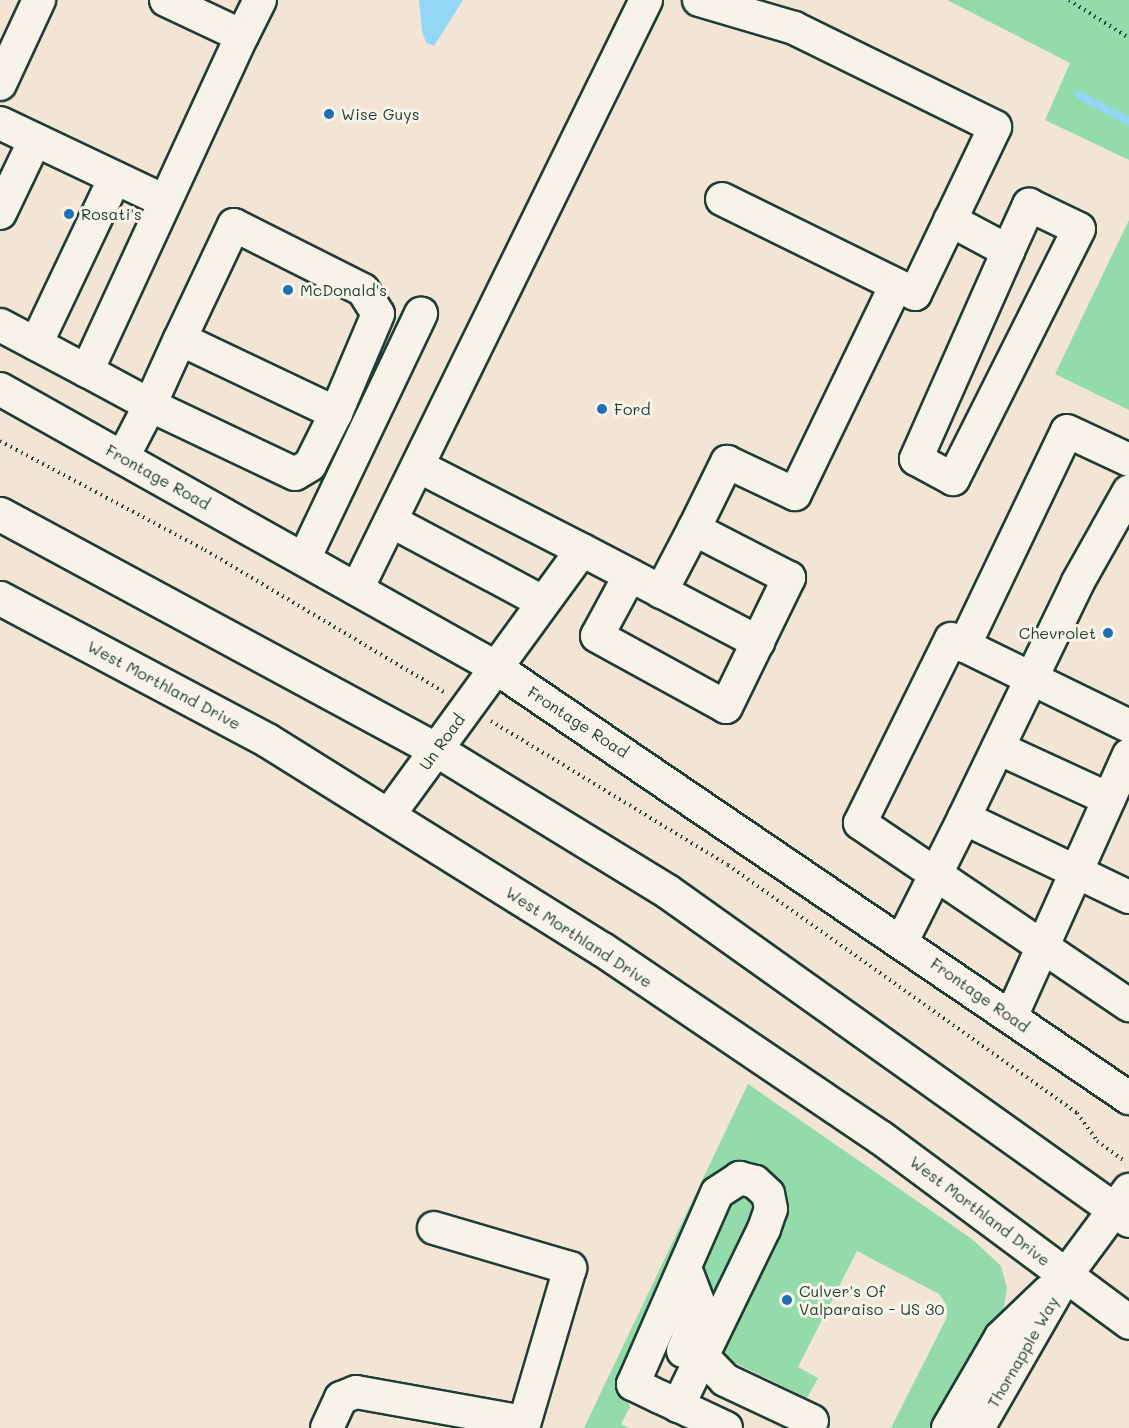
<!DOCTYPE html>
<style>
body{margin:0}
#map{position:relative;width:1129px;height:1428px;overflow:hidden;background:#f2e5d6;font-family:Mali,sans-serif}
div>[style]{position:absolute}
.green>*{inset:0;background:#93dbab}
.water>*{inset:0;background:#94d6f6}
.stream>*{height:8px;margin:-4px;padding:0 4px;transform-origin:4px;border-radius:4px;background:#94d6f6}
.path>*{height:4px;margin-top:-2px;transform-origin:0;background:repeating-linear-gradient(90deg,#1f3d34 0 1.5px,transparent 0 6px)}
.roads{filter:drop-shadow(2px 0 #1f3d34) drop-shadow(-2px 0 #1f3d34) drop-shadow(0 2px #1f3d34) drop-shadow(0 -2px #1f3d34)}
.minor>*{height:32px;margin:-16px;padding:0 16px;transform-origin:16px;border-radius:16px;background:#f7f3e8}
.highway>*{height:33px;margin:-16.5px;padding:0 16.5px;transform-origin:16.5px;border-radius:16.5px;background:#f7f3e8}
.dots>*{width:16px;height:16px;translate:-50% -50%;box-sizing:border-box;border:3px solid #f7f3e8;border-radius:50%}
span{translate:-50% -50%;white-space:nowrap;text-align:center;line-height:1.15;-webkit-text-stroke:6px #f7f3e8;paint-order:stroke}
.poi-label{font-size:16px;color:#1f3d34}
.left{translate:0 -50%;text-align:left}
.right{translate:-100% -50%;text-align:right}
.street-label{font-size:16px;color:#1f3d34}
</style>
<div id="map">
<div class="green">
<i style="clip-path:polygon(947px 0,1129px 0,1129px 160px,1045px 120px,1070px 63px)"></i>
<i style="clip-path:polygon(1129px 220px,1129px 410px,1055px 374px)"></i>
<i style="clip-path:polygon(748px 1084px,972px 1239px,1001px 1266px,1007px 1288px,1003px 1313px,936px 1428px,891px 1428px,947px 1317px,946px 1304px,939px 1294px,857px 1251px,798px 1367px,818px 1378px,807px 1398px,725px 1358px,721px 1350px,777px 1222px,738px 1168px,625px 1390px,630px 1407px,621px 1424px,629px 1428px,584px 1428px)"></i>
<i style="clip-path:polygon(741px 1189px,759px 1203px,705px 1317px,697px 1267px,723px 1202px)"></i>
</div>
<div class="water">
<i style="clip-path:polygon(419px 0,463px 0,434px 46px,426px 43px,422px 31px)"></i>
</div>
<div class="stream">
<i style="left:1079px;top:95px;width:56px;rotate:27.5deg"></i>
</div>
<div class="path">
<i style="left:1069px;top:0;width:71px;rotate:32.3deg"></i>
<i style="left:0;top:441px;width:232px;rotate:28deg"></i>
<i style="left:205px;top:550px;width:278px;rotate:30.7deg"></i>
<i style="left:491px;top:721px;width:277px;rotate:31.3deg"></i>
<i style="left:728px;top:865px;width:428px;rotate:35.4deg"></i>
<i style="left:1077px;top:1113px;width:34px;rotate:54deg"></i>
<i style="left:1097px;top:1141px;width:36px;rotate:36deg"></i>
</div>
<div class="roads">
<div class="minor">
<i style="left:166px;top:0;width:84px;rotate:25.3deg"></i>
<i style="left:242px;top:36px;width:40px;rotate:-63.4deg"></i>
<i style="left:699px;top:0;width:99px;rotate:16.4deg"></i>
<i style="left:794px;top:28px;width:224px;rotate:26.2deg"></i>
<i style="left:995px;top:127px;width:185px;rotate:115.6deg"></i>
<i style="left:915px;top:294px;width:215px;rotate:-153.8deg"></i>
<i style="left:0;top:84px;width:93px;rotate:-65.1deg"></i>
<i style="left:0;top:123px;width:182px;rotate:25.4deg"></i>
<i style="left:0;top:213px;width:81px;rotate:-64.4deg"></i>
<i style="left:950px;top:220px;width:66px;rotate:28.1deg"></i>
<i style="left:1008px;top:251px;width:51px;rotate:-65.5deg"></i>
<i style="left:1029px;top:205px;width:55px;rotate:25.6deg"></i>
<i style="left:1079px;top:229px;width:280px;rotate:116.7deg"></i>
<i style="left:953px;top:479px;width:42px;rotate:-151.6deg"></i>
<i style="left:916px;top:459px;width:227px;rotate:-66.1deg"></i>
<i style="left:0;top:325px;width:98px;rotate:27.9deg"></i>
<i style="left:180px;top:339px;width:173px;rotate:25.4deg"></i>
<i style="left:336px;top:413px;width:58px;rotate:116.6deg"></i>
<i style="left:310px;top:465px;width:17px;rotate:149deg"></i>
<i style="left:295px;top:474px;width:161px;rotate:-154.6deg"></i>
<i style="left:150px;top:405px;width:72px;rotate:-65.6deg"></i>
<i style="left:180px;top:339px;width:126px;rotate:-64.7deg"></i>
<i style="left:234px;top:225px;width:144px;rotate:26.7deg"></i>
<i style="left:363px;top:290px;width:28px;rotate:58deg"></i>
<i style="left:378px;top:314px;width:108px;rotate:113deg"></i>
<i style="left:36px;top:344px;width:184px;rotate:-64.6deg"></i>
<i style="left:0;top:389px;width:568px;rotate:29.32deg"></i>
<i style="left:495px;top:667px;width:767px;rotate:34.21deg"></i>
<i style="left:123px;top:457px;width:59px;rotate:-62.6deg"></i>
<i style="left:150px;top:405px;width:72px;rotate:-151.6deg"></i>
<i style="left:87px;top:371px;width:369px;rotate:-65.2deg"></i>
<i style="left:391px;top:521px;width:172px;rotate:28.1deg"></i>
<i style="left:582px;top:550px;width:199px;rotate:27.6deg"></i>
<i style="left:304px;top:559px;width:272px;rotate:-64.5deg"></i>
<i style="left:630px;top:575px;width:69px;rotate:118.4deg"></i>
<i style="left:597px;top:636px;width:147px;rotate:28.8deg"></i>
<i style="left:726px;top:707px;width:144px;rotate:-64deg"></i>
<i style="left:789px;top:578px;width:107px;rotate:-152.7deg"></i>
<i style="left:694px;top:529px;width:75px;rotate:-63.8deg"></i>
<i style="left:727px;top:462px;width:75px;rotate:25.2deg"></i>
<i style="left:795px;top:494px;width:232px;rotate:-64.2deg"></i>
<i style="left:357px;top:589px;width:656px;rotate:-63.86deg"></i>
<i style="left:661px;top:592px;width:71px;rotate:-62.4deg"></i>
<i style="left:964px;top:646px;width:238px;rotate:-64.4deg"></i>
<i style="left:1067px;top:431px;width:68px;rotate:25.1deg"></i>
<i style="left:1129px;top:726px;width:198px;rotate:-154deg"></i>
<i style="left:951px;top:639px;width:205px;rotate:116.3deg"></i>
<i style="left:860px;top:823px;width:325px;rotate:34.1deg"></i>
<i style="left:998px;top:748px;width:122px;rotate:24.7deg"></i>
<i style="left:388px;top:816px;width:329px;rotate:-53.9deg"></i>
<i style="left:582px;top:550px;width:184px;rotate:-152.9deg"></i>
<i style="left:964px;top:818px;width:262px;rotate:-64.2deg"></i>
<i style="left:1078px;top:582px;width:104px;rotate:-60.7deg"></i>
<i style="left:902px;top:941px;width:138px;rotate:-63.2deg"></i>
<i style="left:964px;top:818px;width:183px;rotate:25.6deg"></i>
<i style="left:1011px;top:1017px;width:287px;rotate:-65.8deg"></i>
<i style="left:434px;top:1228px;width:142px;rotate:16.4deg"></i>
<i style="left:570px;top:1268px;width:167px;rotate:106.4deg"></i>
<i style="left:683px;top:1351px;width:47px;rotate:-68.9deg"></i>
<i style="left:700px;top:1307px;width:39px;rotate:-111deg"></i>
<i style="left:702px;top:1356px;width:33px;rotate:46deg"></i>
<i style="left:725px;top:1380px;width:96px;rotate:25.2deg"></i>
<i style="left:678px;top:1406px;width:197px;rotate:-64.1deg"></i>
<i style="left:764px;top:1229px;width:21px;rotate:-71deg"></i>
<i style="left:771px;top:1209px;width:15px;rotate:-101deg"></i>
<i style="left:768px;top:1194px;width:18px;rotate:-137deg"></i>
<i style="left:755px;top:1182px;width:16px;rotate:-165deg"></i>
<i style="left:740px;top:1178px;width:27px;rotate:147deg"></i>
<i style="left:717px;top:1193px;width:209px;rotate:113.7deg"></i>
<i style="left:633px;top:1384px;width:30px;rotate:26deg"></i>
<i style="left:660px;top:1397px;width:73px;rotate:25.2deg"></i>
<i style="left:327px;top:1428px;width:33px;rotate:-65deg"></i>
<i style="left:341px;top:1398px;width:16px;rotate:-22deg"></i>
<i style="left:356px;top:1392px;width:170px;rotate:10.2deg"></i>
<i style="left:948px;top:1428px;width:105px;rotate:-59.8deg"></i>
<i style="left:1001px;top:1337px;width:65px;rotate:-43.8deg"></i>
<i style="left:978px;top:1428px;width:177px;rotate:-60.1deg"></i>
<i style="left:1066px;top:1275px;width:106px;rotate:-53.5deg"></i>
</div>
<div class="highway">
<i style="left:0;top:514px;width:497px;rotate:28.4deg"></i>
<i style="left:437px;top:750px;width:270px;rotate:31.5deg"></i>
<i style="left:667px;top:891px;width:567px;rotate:35.46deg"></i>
<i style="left:0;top:598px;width:302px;rotate:28deg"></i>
<i style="left:267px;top:740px;width:395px;rotate:32deg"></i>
<i style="left:602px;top:949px;width:336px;rotate:34.1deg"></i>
<i style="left:880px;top:1137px;width:310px;rotate:36.6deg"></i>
</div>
</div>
<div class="dots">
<i style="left:329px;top:114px;background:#1f6fb2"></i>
<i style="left:69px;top:214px;background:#1f6fb2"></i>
<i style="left:288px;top:290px;background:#1f6fb2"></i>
<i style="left:602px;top:409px;background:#1f6fb2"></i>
<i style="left:1108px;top:633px;background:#1f6fb2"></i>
<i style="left:787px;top:1300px;background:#1f6fb2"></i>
</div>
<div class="poi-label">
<span class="left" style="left:341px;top:114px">Wise Guys</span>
<span class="left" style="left:81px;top:214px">Rosati's</span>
<span class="left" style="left:300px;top:290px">McDonald's</span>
<span class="left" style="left:614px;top:409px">Ford</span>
<span class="right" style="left:1096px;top:633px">Chevrolet</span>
<span class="left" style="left:799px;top:1300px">Culver's Of<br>Valparaiso - US 30</span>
</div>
<div class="street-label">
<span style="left:158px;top:477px;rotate:29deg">Frontage Road</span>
<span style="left:164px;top:685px;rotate:28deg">West Morthland Drive</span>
<span style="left:578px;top:722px;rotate:33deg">Frontage Road</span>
<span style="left:442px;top:742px;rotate:-54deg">Un Road</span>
<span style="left:579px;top:937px;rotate:33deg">West Morthland Drive</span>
<span style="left:980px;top:995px;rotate:35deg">Frontage Road</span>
<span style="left:980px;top:1211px;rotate:37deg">West Morthland Drive</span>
<span style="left:1023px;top:1352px;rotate:-60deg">Thornapple Way</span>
</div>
</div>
